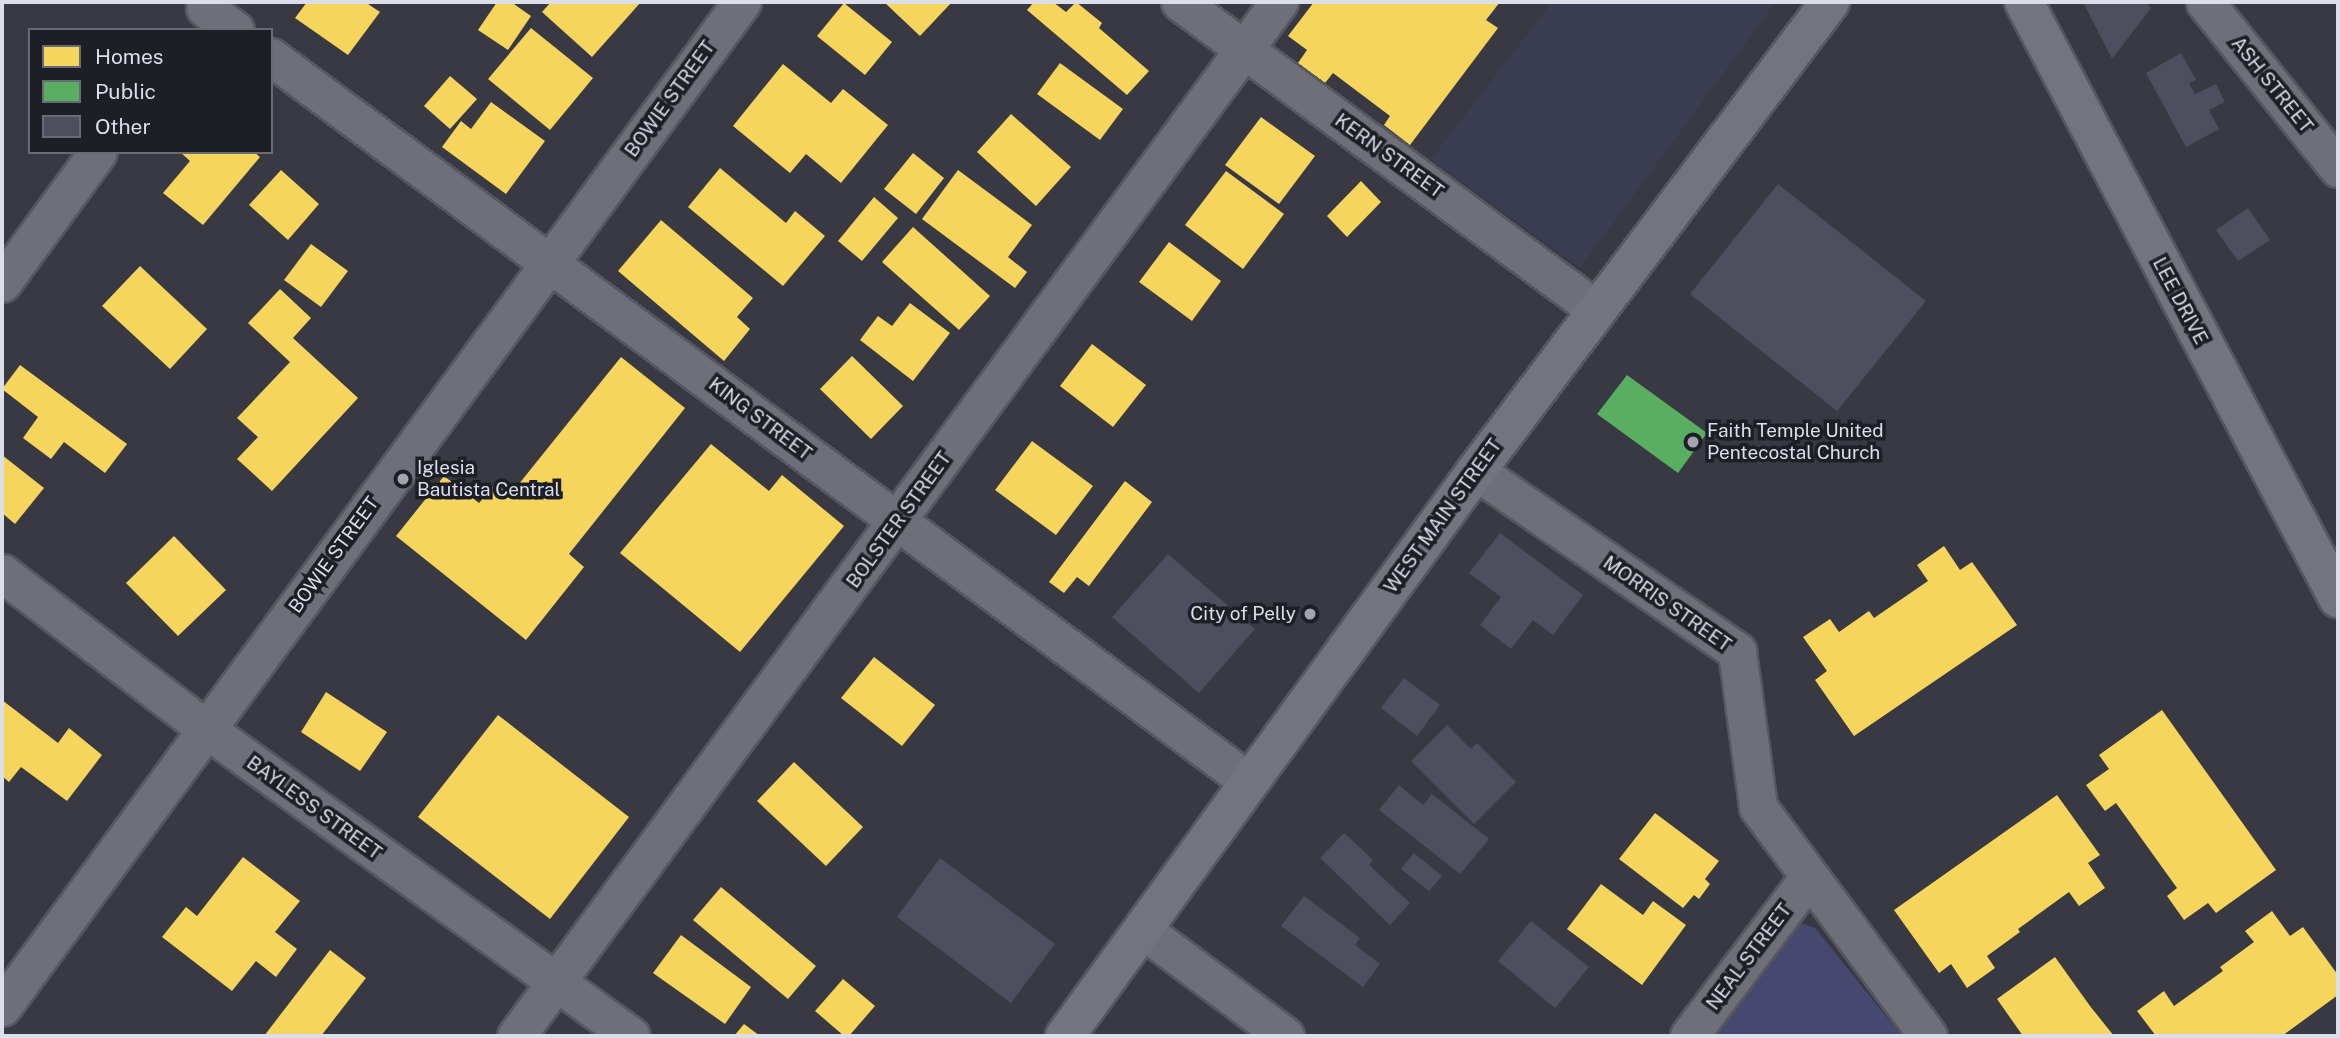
<!DOCTYPE html>
<style>
body{margin:0}
#map{position:relative;width:2340px;height:1038px;overflow:hidden;background:#383943;font-family:"Public Sans",sans-serif}
div>[style]{position:absolute}
.built>*{inset:0;background:#3a3c52}
.green>*{inset:0;background:#474870}
.homes>*{inset:0;background:#f6d55c}
.public>*{inset:0;background:#5aae61}
.building>*{inset:0;background:#4e4f5e}
.roads{filter:drop-shadow(2px 0 #56575f) drop-shadow(-2px 0 #56575f) drop-shadow(0 2px #56575f) drop-shadow(0 -2px #56575f)}
.minor>*{height:37px;margin:-18.5px;padding:0 18.5px;transform-origin:18.5px;border-radius:18.5px;background:#6e6f78}
.secondary>*{height:38px;margin:-19px;padding:0 19px;transform-origin:19px;border-radius:19px;background:#73747e}
.dots>*{width:19px;height:19px;translate:-50% -50%;box-sizing:border-box;border:4px solid #1d1e26;border-radius:50%}
span{translate:-50% -50%;white-space:nowrap;text-align:center;line-height:1.15;-webkit-text-stroke:7px #1d1e26;paint-order:stroke}
.street-label{font-size:19px;color:#dcdee9}
.poi-label{font-size:19px;color:#dcdee9}
.left{translate:0 -50%;text-align:left}
.right{translate:-100% -50%;text-align:right}
.frame{position:absolute;inset:0;border:4px solid #dcdee9;pointer-events:none}
.legend{position:absolute;left:28px;top:28px;width:245px;height:126px;box-sizing:border-box;background:#1d1e26;border:2px solid #696b74;margin:0;padding:9px 12px;list-style:none;font-size:21px;color:#dcdee9}
.legend li{display:flex;align-items:center;gap:14px;height:35px}
.legend b{width:35px;border:2px solid #696b74}
</style>
<div id="map">
<div class="built">
<i style="clip-path:polygon(1552px 2px,1776px 2px,1580px 268px,1431px 159px)"></i>
</div>
<div class="green">
<i style="clip-path:polygon(1802px 924px,1815px 928px,1902px 1036px,1708px 1036px,1788px 928px)"></i>
</div>
<div class="homes">
<i style="clip-path:polygon(307px 2px,365px 2px,380px 12px,348px 55px,295px 18px)"></i>
<i style="clip-path:polygon(497px 2px,511px 2px,531px 16px,508px 50px,478px 30px)"></i>
<i style="clip-path:polygon(551px 2px,641px 2px,592px 57px,542px 12px)"></i>
<i style="clip-path:polygon(884px 2px,952px 2px,920px 36px)"></i>
<i style="clip-path:polygon(1034px 2px,1053px 2px,1066px 12px,1076px 2px,1102px 23px,1099px 28px,1149px 71px,1127px 95px,1027px 10px)"></i>
<i style="clip-path:polygon(1314px 2px,1500px 2px,1486px 20px,1498px 28px,1410px 145px,1384px 125px,1390px 116px,1333px 73px,1325px 83px,1298px 63px,1307px 50px,1288px 36px)"></i>
<i style="clip-path:polygon(844px 3px,892px 42px,865px 75px,817px 36px)"></i>
<i style="clip-path:polygon(531px 28px,593px 78px,550px 130px,488px 79px)"></i>
<i style="clip-path:polygon(1060px 63px,1123px 109px,1100px 140px,1037px 94px)"></i>
<i style="clip-path:polygon(783px 64px,831px 103px,843px 89px,888px 125px,841px 183px,806px 154px,790px 173px,733px 126px)"></i>
<i style="clip-path:polygon(450px 76px,477px 99px,450px 129px,424px 106px)"></i>
<i style="clip-path:polygon(491px 102px,545px 141px,506px 194px,442px 147px,461px 121px,471px 129px)"></i>
<i style="clip-path:polygon(1011px 114px,1071px 167px,1036px 206px,977px 152px)"></i>
<i style="clip-path:polygon(1261px 117px,1315px 156px,1279px 204px,1225px 165px)"></i>
<i style="clip-path:polygon(180px 152px,254px 152px,260px 157px,203px 225px,163px 193px,190px 161px)"></i>
<i style="clip-path:polygon(913px 153px,944px 178px,916px 214px,884px 189px)"></i>
<i style="clip-path:polygon(720px 168px,786px 223px,795px 211px,825px 236px,783px 286px,688px 207px)"></i>
<i style="clip-path:polygon(281px 170px,319px 204px,288px 240px,249px 205px)"></i>
<i style="clip-path:polygon(958px 170px,1032px 225px,1008px 257px,1027px 272px,1015px 288px,922px 219px)"></i>
<i style="clip-path:polygon(1226px 171px,1284px 214px,1243px 269px,1185px 225px)"></i>
<i style="clip-path:polygon(1361px 181px,1381px 202px,1347px 237px,1327px 216px)"></i>
<i style="clip-path:polygon(874px 197px,898px 218px,862px 261px,838px 241px)"></i>
<i style="clip-path:polygon(661px 220px,753px 298px,737px 317px,750px 329px,724px 361px,618px 271px)"></i>
<i style="clip-path:polygon(913px 227px,990px 296px,959px 330px,882px 262px)"></i>
<i style="clip-path:polygon(1169px 242px,1221px 281px,1192px 321px,1139px 282px)"></i>
<i style="clip-path:polygon(311px 244px,348px 271px,321px 307px,284px 280px)"></i>
<i style="clip-path:polygon(140px 266px,207px 329px,170px 369px,102px 306px)"></i>
<i style="clip-path:polygon(280px 289px,311px 318px,293px 338px,358px 398px,272px 491px,237px 459px,258px 437px,237px 418px,290px 362px,248px 323px)"></i>
<i style="clip-path:polygon(910px 303px,950px 333px,913px 381px,860px 340px,878px 316px,892px 326px)"></i>
<i style="clip-path:polygon(1092px 344px,1146px 385px,1113px 427px,1060px 386px)"></i>
<i style="clip-path:polygon(852px 356px,903px 406px,871px 439px,820px 389px)"></i>
<i style="clip-path:polygon(621px 357px,685px 408px,569px 554px,584px 567px,526px 640px,396px 536px,444px 476px,479px 503px,496px 483px,510px 495px)"></i>
<i style="clip-path:polygon(20px 365px,127px 444px,105px 473px,64px 442px,51px 459px,23px 438px,38px 417px,2px 389px)"></i>
<i style="clip-path:polygon(1032px 441px,1093px 486px,1056px 535px,995px 490px)"></i>
<i style="clip-path:polygon(711px 444px,769px 491px,782px 475px,844px 526px,740px 652px,620px 553px)"></i>
<i style="clip-path:polygon(2px 455px,44px 488px,15px 524px,2px 513px)"></i>
<i style="clip-path:polygon(1125px 481px,1152px 502px,1089px 586px,1077px 577px,1064px 593px,1049px 582px)"></i>
<i style="clip-path:polygon(174px 536px,226px 590px,178px 636px,126px 583px)"></i>
<i style="clip-path:polygon(1944px 546px,1960px 570px,1972px 562px,2017px 625px,1854px 736px,1815px 680px,1827px 671px,1803px 637px,1830px 619px,1839px 632px,1869px 611px,1874px 618px,1928px 581px,1917px 565px)"></i>
<i style="clip-path:polygon(874px 657px,935px 705px,902px 746px,841px 698px)"></i>
<i style="clip-path:polygon(326px 692px,387px 732px,360px 771px,301px 732px)"></i>
<i style="clip-path:polygon(2px 700px,58px 743px,69px 728px,102px 755px,67px 801px,21px 767px,9px 782px,2px 776px)"></i>
<i style="clip-path:polygon(2162px 710px,2276px 870px,2216px 913px,2208px 903px,2184px 920px,2167px 896px,2177px 888px,2116px 803px,2105px 811px,2086px 785px,2109px 769px,2099px 755px)"></i>
<i style="clip-path:polygon(498px 715px,629px 817px,550px 919px,418px 817px)"></i>
<i style="clip-path:polygon(794px 762px,863px 827px,826px 866px,757px 801px)"></i>
<i style="clip-path:polygon(2057px 795px,2100px 855px,2088px 863px,2105px 888px,2079px 906px,2069px 892px,2018px 929px,2020px 932px,1987px 956px,1995px 968px,1967px 988px,1951px 964px,1939px 973px,1894px 910px)"></i>
<i style="clip-path:polygon(1655px 813px,1719px 861px,1705px 879px,1710px 884px,1699px 899px,1694px 895px,1683px 908px,1619px 859px)"></i>
<i style="clip-path:polygon(243px 857px,300px 901px,275px 932px,297px 949px,276px 977px,256px 961px,232px 991px,162px 937px,186px 907px,197px 916px)"></i>
<i style="clip-path:polygon(1601px 884px,1643px 915px,1653px 901px,1686px 925px,1642px 985px,1567px 929px)"></i>
<i style="clip-path:polygon(721px 887px,816px 966px,788px 999px,693px 920px)"></i>
<i style="clip-path:polygon(2272px 911px,2290px 936px,2303px 927px,2338px 975px,2338px 995px,2282px 1036px,2156px 1036px,2137px 1011px,2164px 991px,2174px 1006px,2223px 971px,2220px 967px,2254px 942px,2245px 931px)"></i>
<i style="clip-path:polygon(681px 935px,751px 987px,725px 1024px,653px 973px)"></i>
<i style="clip-path:polygon(330px 950px,366px 978px,321px 1036px,264px 1036px)"></i>
<i style="clip-path:polygon(2055px 957px,2090px 1006px,2114px 1036px,2023px 1036px,1997px 999px)"></i>
<i style="clip-path:polygon(843px 979px,875px 1006px,849px 1036px,844px 1036px,815px 1011px)"></i>
<i style="clip-path:polygon(744px 1024px,760px 1036px,734px 1036px)"></i>
</div>
<div class="public">
<i style="clip-path:polygon(1627px 375px,1707px 433px,1678px 473px,1597px 414px)"></i>
</div>
<div class="building">
<i style="clip-path:polygon(2083px 2px,2146px 2px,2151px 8px,2112px 59px)"></i>
<i style="clip-path:polygon(2181px 53px,2196px 80px,2189px 83px,2195px 94px,2216px 84px,2225px 102px,2209px 110px,2219px 129px,2186px 147px,2146px 73px)"></i>
<i style="clip-path:polygon(1778px 184px,1926px 301px,1837px 411px,1690px 294px)"></i>
<i style="clip-path:polygon(2248px 208px,2270px 240px,2238px 261px,2216px 230px)"></i>
<i style="clip-path:polygon(1500px 533px,1583px 595px,1553px 635px,1533px 620px,1511px 649px,1480px 625px,1501px 597px,1469px 573px)"></i>
<i style="clip-path:polygon(1168px 554px,1255px 629px,1199px 693px,1112px 617px)"></i>
<i style="clip-path:polygon(1404px 678px,1440px 705px,1417px 736px,1381px 708px)"></i>
<i style="clip-path:polygon(1447px 725px,1471px 749px,1477px 743px,1516px 782px,1474px 824px,1411px 761px)"></i>
<i style="clip-path:polygon(1399px 785px,1423px 805px,1432px 794px,1489px 839px,1460px 874px,1379px 810px)"></i>
<i style="clip-path:polygon(1344px 833px,1373px 860px,1369px 865px,1410px 903px,1390px 925px,1320px 858px)"></i>
<i style="clip-path:polygon(1414px 853px,1442px 876px,1429px 891px,1401px 869px)"></i>
<i style="clip-path:polygon(940px 858px,1055px 944px,1011px 1003px,897px 917px)"></i>
<i style="clip-path:polygon(1304px 896px,1360px 938px,1355px 945px,1380px 964px,1363px 987px,1281px 926px)"></i>
<i style="clip-path:polygon(1531px 921px,1589px 967px,1555px 1008px,1498px 961px)"></i>
</div>
<div class="roads">
<div class="minor">
<i style="left:1180px;top:2px;width:518px;rotate:36.45deg"></i>
<i style="left:2205px;top:2px;width:213px;rotate:51.3deg"></i>
<i style="left:205px;top:8px;width:37px;rotate:36deg"></i>
<i style="left:271px;top:57px;width:1216px;rotate:36.54deg"></i>
<i style="left:2px;top:283px;width:162px;rotate:-53.8deg"></i>
<i style="left:1476px;top:471px;width:317px;rotate:34.6deg"></i>
<i style="left:1737px;top:651px;width:157px;rotate:82.3deg"></i>
<i style="left:1758px;top:807px;width:285px;rotate:53.4deg"></i>
<i style="left:2px;top:573px;width:257px;rotate:37.4deg"></i>
<i style="left:206px;top:729px;width:524px;rotate:35.84deg"></i>
<i style="left:1143px;top:930px;width:177px;rotate:36.7deg"></i>
<i style="left:2px;top:1007px;width:1248px;rotate:-53.64deg"></i>
<i style="left:516px;top:1036px;width:1285px;rotate:-53.58deg"></i>
<i style="left:1689px;top:1036px;width:199px;rotate:-53deg"></i>
</div>
<div class="secondary">
<i style="left:2024px;top:2px;width:674px;rotate:62.22deg"></i>
<i style="left:1065px;top:1036px;width:699px;rotate:-53.97deg"></i>
<i style="left:1476px;top:471px;width:588px;rotate:-52.95deg"></i>
</div>
</div>
<div class="dots">
<i style="left:1693px;top:442px;background:#a3a4af"></i>
<i style="left:403px;top:479px;background:#a3a4af"></i>
<i style="left:1310px;top:614px;background:#a3a4af"></i>
</div>
<div class="street-label">
<span style="left:2272px;top:85px;rotate:51deg">ASH STREET</span>
<span style="left:670px;top:99px;rotate:-54deg">BOWIE STREET</span>
<span style="left:1389px;top:156px;rotate:36deg">KERN STREET</span>
<span style="left:2180px;top:301px;rotate:62deg">LEE DRIVE</span>
<span style="left:760px;top:419px;rotate:37deg">KING STREET</span>
<span style="left:1443px;top:516px;rotate:-54deg">WEST MAIN STREET</span>
<span style="left:899px;top:520px;rotate:-54deg">BOLSTER STREET</span>
<span style="left:334px;top:555px;rotate:-54deg">BOWIE STREET</span>
<span style="left:1667px;top:604px;rotate:35deg">MORRIS STREET</span>
<span style="left:314px;top:808px;rotate:36deg">BAYLESS STREET</span>
<span style="left:1749px;top:957px;rotate:-53deg">NEAL STREET</span>
</div>
<div class="poi-label">
<span class="left" style="left:1707px;top:442px">Faith Temple United<br>Pentecostal Church</span>
<span class="left" style="left:417px;top:479px">Iglesia<br>Bautista Central</span>
<span class="right" style="left:1296px;top:614px">City of Pelly</span>
</div>
<div class="frame"></div>
<ul class="legend">
<li><b style="height:19px;background:#f6d55c"></b>Homes</li>
<li><b style="height:19px;background:#5aae61"></b>Public</li>
<li><b style="height:19px;background:#4e4f5e"></b>Other</li>
</ul>
</div>
